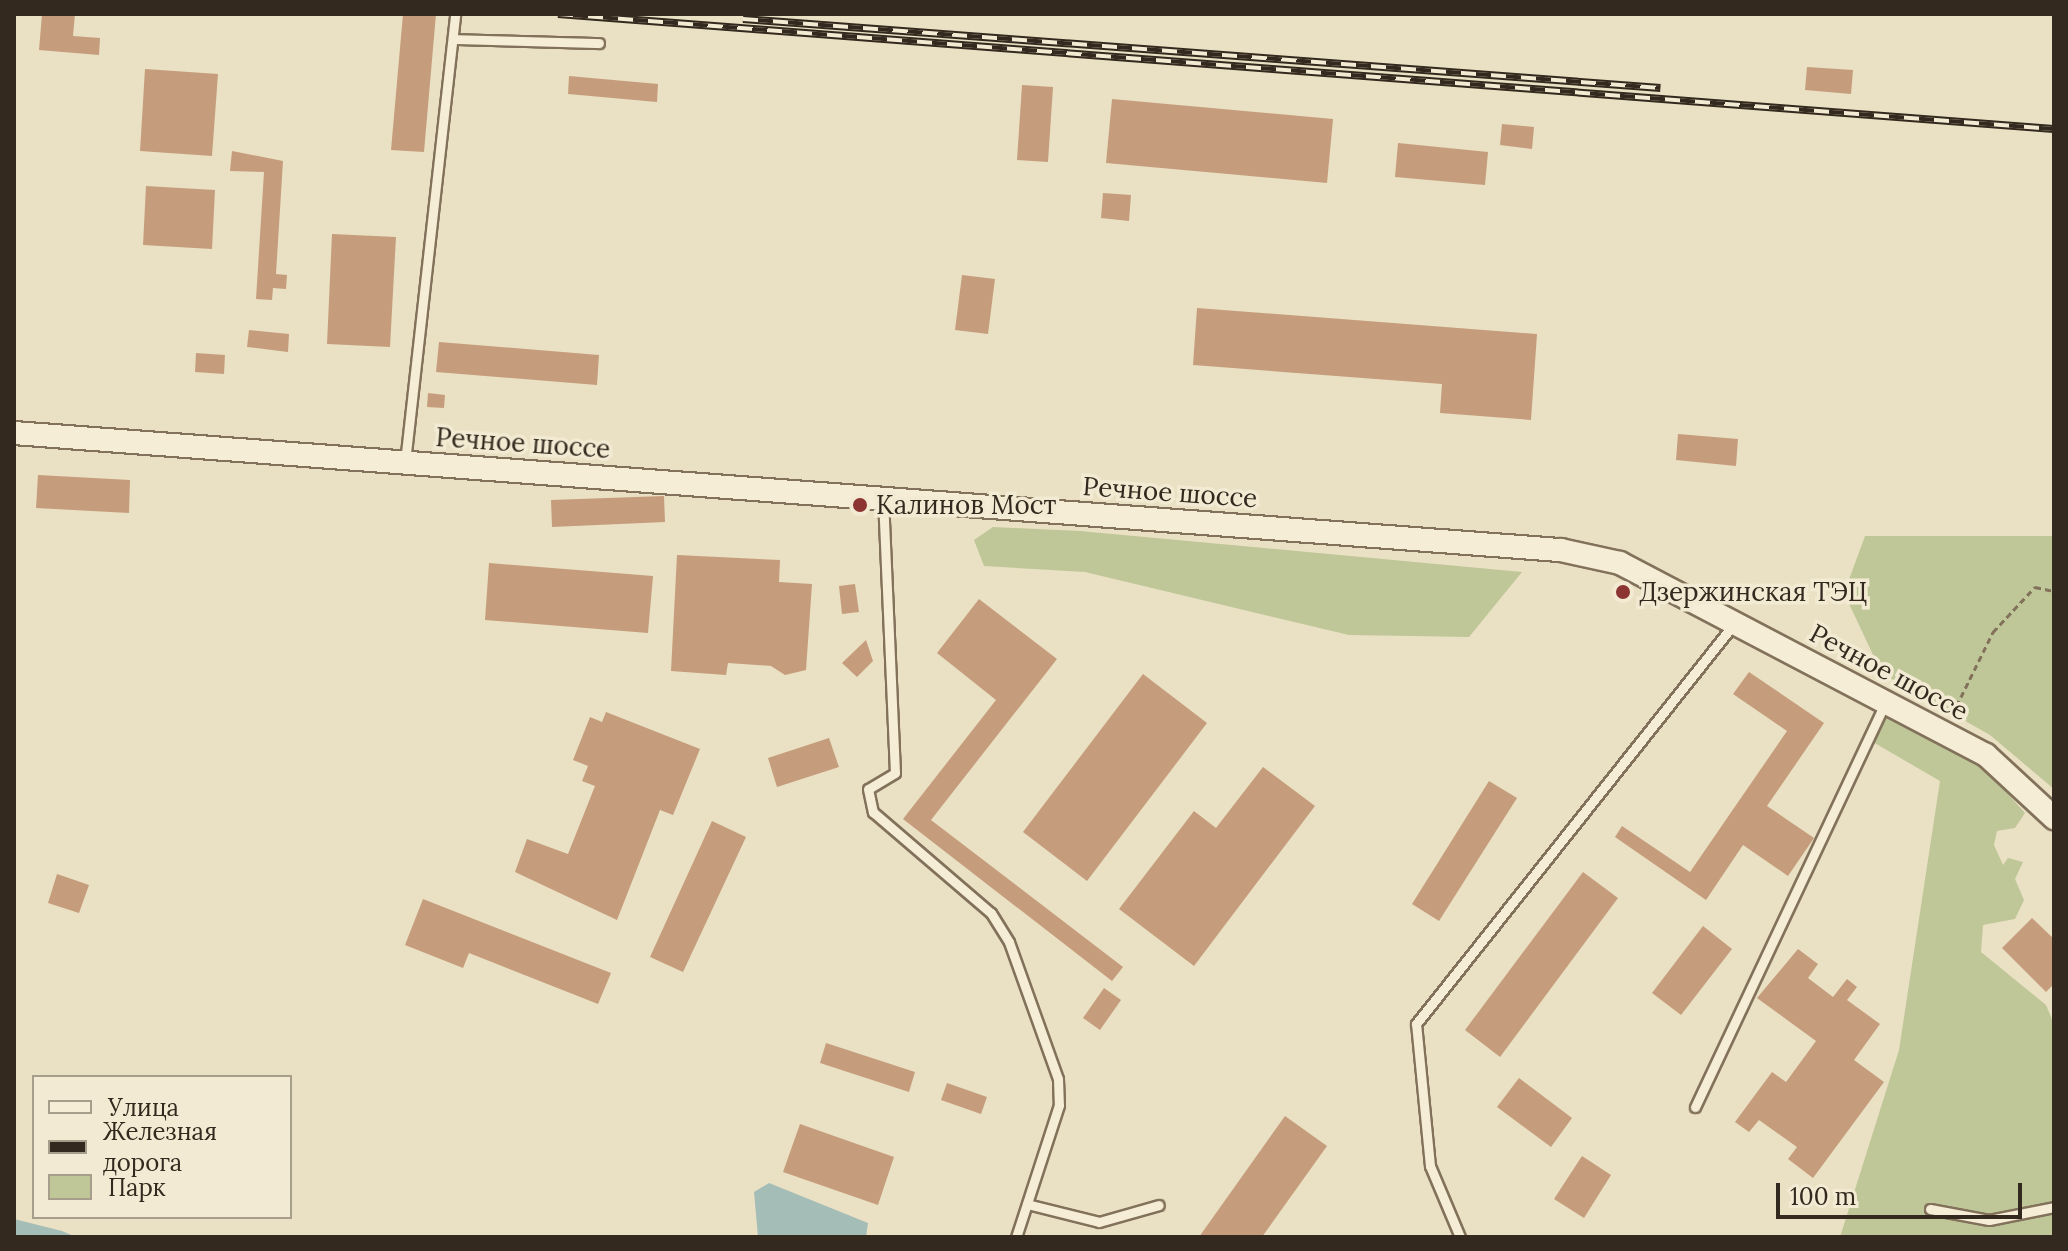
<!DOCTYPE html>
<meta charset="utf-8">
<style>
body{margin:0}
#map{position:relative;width:2068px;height:1251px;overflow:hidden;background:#eae0c3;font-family:Lora,serif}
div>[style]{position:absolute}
.green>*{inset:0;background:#bfc798}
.water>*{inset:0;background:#a5bdb7}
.building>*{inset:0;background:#c59d7c}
.path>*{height:3px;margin-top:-1.5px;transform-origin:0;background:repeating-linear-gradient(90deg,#82715b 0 6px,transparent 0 10px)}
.roads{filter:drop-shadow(2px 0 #82715b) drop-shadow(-2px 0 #82715b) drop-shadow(0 2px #82715b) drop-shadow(0 -2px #82715b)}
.service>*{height:9px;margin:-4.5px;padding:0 4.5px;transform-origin:4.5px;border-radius:4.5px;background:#f5edd5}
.tertiary>*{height:22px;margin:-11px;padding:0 11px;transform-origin:11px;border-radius:11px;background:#f5edd5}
.rail>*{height:8px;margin-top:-4px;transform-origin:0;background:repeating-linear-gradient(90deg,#f2ead2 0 15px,#33291e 0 30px);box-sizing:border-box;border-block:2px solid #33291e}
.dots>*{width:22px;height:22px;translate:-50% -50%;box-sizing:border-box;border:4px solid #f2ead2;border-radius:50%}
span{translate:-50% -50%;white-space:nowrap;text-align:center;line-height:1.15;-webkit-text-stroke:7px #f2ead2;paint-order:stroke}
.street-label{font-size:26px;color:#33291e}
.poi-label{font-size:26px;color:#33291e}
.left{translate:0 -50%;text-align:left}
.frame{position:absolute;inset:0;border:16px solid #33291e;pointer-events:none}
.legend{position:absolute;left:32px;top:1075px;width:260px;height:144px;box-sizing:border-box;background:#f2ead2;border:2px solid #a69d8a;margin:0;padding:10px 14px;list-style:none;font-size:24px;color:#33291e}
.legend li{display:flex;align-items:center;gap:16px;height:40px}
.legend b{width:40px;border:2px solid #a69d8a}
.scale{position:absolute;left:1776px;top:1183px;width:246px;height:36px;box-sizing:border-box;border:4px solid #33291e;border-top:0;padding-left:10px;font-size:24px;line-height:28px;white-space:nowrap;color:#33291e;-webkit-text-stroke:6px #f2ead2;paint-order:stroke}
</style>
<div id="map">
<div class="green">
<i style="clip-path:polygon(993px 527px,1080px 531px,1522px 572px,1469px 637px,1349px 635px,1085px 572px,984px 566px,974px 540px)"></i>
<i style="clip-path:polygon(1865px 536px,2054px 536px,2054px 789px,1990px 735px,1882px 674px,1844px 593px)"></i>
<i style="clip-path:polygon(1886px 702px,1992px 776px,2025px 813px,2015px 828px,1997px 831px,1994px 845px,2003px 865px,2008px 858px,2023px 862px,2015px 879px,2024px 900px,2015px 919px,1983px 925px,1981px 952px,2046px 1005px,2054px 1024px,2054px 1237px,1840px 1237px,1899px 1050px,1940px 781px,1866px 738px)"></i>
</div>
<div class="water">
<i style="clip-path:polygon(769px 1183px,868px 1223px,866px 1237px,758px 1237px,754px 1192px)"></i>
<i style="clip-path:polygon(14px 1219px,62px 1231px,76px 1237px,14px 1237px)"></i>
</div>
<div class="building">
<i style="clip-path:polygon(42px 14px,75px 14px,73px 36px,100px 38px,99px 55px,39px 50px)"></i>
<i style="clip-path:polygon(403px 14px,436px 14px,424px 152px,391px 150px)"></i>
<i style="clip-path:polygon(1807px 67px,1853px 70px,1851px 94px,1805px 90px)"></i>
<i style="clip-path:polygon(145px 69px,218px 74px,212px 156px,140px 151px)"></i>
<i style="clip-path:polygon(569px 76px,658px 84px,657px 102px,568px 94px)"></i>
<i style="clip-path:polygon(1022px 85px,1053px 87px,1048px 162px,1017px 160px)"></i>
<i style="clip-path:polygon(1112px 99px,1333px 119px,1327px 183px,1106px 163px)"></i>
<i style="clip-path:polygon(1502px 124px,1534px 127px,1532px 149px,1500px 145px)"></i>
<i style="clip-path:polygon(1398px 143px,1488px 152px,1485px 185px,1395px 177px)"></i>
<i style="clip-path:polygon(232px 151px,283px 161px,276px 274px,287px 275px,286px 289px,273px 288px,272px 300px,256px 299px,264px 172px,230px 171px)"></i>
<i style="clip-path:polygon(146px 186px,215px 190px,212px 249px,143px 245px)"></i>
<i style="clip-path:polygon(1103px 193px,1131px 195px,1129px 221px,1101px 218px)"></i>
<i style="clip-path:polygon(332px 234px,396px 237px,390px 347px,327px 344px)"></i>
<i style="clip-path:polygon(962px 275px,995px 279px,988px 334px,955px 330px)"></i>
<i style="clip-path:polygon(1197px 308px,1537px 334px,1531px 420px,1440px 413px,1442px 384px,1193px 365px)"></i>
<i style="clip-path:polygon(249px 330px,289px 334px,288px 352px,247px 347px)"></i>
<i style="clip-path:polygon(439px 342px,599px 355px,597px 385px,436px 372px)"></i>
<i style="clip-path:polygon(196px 353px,225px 355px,224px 374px,195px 372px)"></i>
<i style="clip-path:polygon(428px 393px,445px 395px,444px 408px,427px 407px)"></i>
<i style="clip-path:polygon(1678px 434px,1738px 439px,1736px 466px,1676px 460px)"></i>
<i style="clip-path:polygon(38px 475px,130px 480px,129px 513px,36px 508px)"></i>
<i style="clip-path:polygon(664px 496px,665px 522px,552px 527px,551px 500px)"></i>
<i style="clip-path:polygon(677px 555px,780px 560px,779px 582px,812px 584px,806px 670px,785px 675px,771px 666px,728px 663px,726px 675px,671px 671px)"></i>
<i style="clip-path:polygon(489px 563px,653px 576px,648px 633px,485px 620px)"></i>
<i style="clip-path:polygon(855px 584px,859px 612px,842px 614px,839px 586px)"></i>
<i style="clip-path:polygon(979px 599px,1057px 659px,931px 820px,1123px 967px,1112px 981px,903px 819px,996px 700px,937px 653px)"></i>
<i style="clip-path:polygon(866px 640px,873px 661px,857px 677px,842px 663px)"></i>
<i style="clip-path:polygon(1749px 672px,1824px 723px,1767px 806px,1814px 838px,1788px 876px,1743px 845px,1706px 900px,1615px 837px,1622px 826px,1690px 872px,1787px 731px,1733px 694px)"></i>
<i style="clip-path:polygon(1143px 674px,1207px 723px,1087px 881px,1023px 832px)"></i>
<i style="clip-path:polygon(606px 712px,700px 749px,673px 815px,660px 810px,617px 920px,515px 872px,527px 839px,568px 854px,595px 786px,582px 781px,588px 766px,573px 760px,590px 717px,602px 722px)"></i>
<i style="clip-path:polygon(829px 738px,839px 767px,777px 787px,768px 758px)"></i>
<i style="clip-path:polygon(1263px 767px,1315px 806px,1194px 966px,1119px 909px,1194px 811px,1216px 828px)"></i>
<i style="clip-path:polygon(1489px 781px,1517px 798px,1439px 921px,1412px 904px)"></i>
<i style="clip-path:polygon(712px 821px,746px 837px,683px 972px,650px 957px)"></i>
<i style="clip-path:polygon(1583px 872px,1618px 898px,1500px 1057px,1465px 1030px)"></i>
<i style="clip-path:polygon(57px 874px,89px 885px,79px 913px,48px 903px)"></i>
<i style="clip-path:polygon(423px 899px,611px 973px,598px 1004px,469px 953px,463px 968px,405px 945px)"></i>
<i style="clip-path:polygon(2032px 918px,2054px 939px,2054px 984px,2046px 992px,2002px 948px)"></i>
<i style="clip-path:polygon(1703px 926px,1732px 949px,1681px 1015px,1652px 993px)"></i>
<i style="clip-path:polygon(1798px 949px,1818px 964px,1808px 978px,1833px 997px,1847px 979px,1857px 987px,1847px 1000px,1880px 1024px,1854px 1060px,1884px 1082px,1813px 1178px,1788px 1159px,1797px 1147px,1759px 1120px,1749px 1132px,1735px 1122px,1772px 1072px,1786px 1082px,1816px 1041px,1757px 998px)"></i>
<i style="clip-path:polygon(1104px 988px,1121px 1000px,1100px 1030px,1083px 1018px)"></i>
<i style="clip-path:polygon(826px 1043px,915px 1072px,909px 1092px,820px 1063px)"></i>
<i style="clip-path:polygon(1519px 1078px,1572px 1118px,1551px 1147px,1497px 1107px)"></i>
<i style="clip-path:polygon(947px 1083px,987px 1097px,981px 1114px,941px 1100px)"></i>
<i style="clip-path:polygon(1285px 1116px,1327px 1146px,1262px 1237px,1199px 1237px)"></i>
<i style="clip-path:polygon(800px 1124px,894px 1157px,878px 1205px,783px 1172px)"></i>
<i style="clip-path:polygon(1582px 1156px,1611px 1175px,1584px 1218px,1554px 1199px)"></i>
</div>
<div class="path">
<i style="left:1952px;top:715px;width:93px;rotate:-63.7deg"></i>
<i style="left:1993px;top:632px;width:62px;rotate:-47deg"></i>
<i style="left:2035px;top:587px;width:19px;rotate:12deg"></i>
</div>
<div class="roads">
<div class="service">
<i style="left:453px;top:39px;width:146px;rotate:1.6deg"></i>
<i style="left:405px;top:462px;width:451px;rotate:-83.6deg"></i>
<i style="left:883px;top:498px;width:275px;rotate:87.5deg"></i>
<i style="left:895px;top:773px;width:31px;rotate:149deg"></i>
<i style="left:868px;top:789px;width:24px;rotate:78deg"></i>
<i style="left:873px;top:812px;width:155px;rotate:40.6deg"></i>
<i style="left:991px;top:913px;width:34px;rotate:58deg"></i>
<i style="left:1009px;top:942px;width:145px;rotate:70.3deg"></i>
<i style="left:1058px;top:1079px;width:26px;rotate:88deg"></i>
<i style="left:1059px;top:1105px;width:139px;rotate:108deg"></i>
<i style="left:1695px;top:1107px;width:448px;rotate:-64.8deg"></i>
<i style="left:1027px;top:1204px;width:74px;rotate:14deg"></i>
<i style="left:1099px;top:1222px;width:62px;rotate:-15.8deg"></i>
<i style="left:1930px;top:1209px;width:60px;rotate:10.6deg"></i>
<i style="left:1989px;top:1220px;width:66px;rotate:-11.3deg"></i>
<i style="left:1460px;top:1237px;width:77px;rotate:-112.9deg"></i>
<i style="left:1430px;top:1166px;width:143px;rotate:-95.6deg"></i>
<i style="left:1416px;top:1024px;width:510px;rotate:-51.53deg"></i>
</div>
<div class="tertiary">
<i style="left:14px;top:433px;width:1551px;rotate:4.33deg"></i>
<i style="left:1561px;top:550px;width:60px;rotate:12.4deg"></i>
<i style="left:1620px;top:563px;width:413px;rotate:27.7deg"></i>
<i style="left:1986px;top:755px;width:93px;rotate:42.8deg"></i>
</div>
</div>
<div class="rail">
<i style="left:558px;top:14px;width:1500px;rotate:4.4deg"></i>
<i style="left:743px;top:19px;width:920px;rotate:4.3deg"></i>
</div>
<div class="dots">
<i style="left:860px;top:505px;background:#8c3431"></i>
<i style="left:1623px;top:592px;background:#8c3431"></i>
</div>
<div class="street-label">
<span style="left:523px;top:443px;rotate:4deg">Речное шоссе</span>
<span style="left:1170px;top:492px;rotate:4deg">Речное шоссе</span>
<span style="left:1889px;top:672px;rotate:28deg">Речное шоссе</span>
</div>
<div class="poi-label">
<span class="left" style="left:876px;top:505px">Калинов Мост</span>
<span class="left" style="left:1639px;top:592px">Дзержинская ТЭЦ</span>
</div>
<div class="frame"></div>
<ul class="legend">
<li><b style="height:10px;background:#f5edd5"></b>Улица</li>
<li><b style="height:10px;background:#33291e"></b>Железная дорога</li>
<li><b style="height:22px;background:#bfc798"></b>Парк</li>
</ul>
<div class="scale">100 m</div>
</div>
